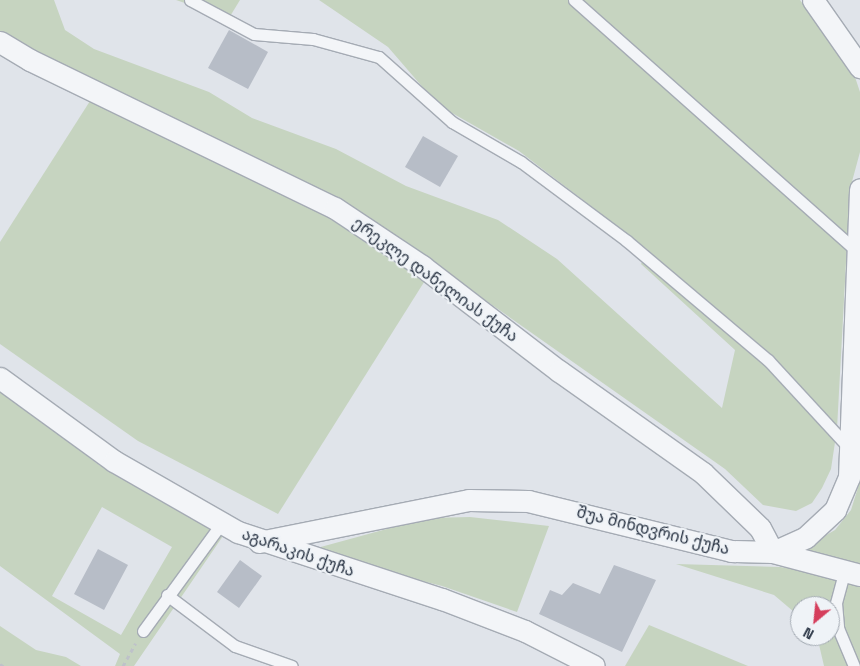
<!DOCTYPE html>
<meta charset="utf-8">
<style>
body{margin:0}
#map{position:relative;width:860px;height:666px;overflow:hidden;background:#e0e4ea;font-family:"Space Grotesk","Noto Sans Georgian",sans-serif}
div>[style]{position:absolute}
.green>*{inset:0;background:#c6d4c0}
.building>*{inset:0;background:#b7bdc7}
.path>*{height:3px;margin-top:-1.5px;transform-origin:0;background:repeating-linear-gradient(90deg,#bec2c9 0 4px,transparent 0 8px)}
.roads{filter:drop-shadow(1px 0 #a5abb4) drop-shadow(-1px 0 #a5abb4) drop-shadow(0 1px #a5abb4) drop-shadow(0 -1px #a5abb4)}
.service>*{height:11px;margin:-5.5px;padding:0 5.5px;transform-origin:5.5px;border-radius:5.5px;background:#f3f5f8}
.minor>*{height:21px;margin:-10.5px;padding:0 10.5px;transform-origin:10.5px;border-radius:10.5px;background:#f3f5f8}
span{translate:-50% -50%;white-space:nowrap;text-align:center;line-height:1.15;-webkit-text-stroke:4.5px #eff3f7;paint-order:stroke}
.street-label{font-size:16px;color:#273242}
.north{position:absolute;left:790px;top:596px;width:50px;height:50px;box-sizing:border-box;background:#eff3f7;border:1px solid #9fa6af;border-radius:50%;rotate:208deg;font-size:14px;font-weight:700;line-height:20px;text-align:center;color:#273242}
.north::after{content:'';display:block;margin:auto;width:18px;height:22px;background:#d53e5c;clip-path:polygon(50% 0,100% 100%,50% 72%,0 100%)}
</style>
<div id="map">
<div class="green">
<i style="clip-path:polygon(0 0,54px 0,65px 30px,94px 49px,209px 92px,252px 118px,336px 149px,406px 186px,498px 220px,557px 259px,722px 408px,735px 350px,641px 264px,648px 250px,519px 151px,438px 105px,388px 47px,319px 0,800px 0,854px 74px,860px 92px,860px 152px,850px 189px,837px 429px,831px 469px,822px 488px,812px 503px,796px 511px,763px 505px,725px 469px,431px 262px,39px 56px,0 31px)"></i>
<i style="clip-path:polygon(176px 0,240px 0,229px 18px)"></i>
<i style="clip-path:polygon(90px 101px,292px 195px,426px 279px,278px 514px,138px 441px,0 344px,0 242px)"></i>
<i style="clip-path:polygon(evenodd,0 389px,99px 465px,223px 536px,134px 666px,115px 666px,120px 654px,0 566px,0 389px,102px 507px,172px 547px,121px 635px,52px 596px,102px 507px)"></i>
<i style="clip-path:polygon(860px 481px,860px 564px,793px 554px,835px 530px,851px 510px)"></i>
<i style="clip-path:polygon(470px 517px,549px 526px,517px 612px,442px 586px,334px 559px,317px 548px,427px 518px)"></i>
<i style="clip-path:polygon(676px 564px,780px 567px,860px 579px,860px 666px,824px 666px,817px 636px,830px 636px,830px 606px,800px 606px,800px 617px,774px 595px)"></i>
<i style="clip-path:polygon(649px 625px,748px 666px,625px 666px)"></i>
<i style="clip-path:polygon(0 626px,36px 650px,66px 657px,81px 666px,0 666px)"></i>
</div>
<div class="building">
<i style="clip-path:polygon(229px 30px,268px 52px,248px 89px,208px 68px)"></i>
<i style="clip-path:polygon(423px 136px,458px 156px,440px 187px,405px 167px)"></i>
<i style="clip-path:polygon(98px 549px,128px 565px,104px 610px,74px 594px)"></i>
<i style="clip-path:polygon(240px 560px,262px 576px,239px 608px,217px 592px)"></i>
<i style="clip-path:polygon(614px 565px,656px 580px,622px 652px,539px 614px,550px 590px,562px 595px,573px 583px,600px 594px)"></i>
</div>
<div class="path">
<i style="left:0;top:664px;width:4px;rotate:34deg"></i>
<i style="left:123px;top:666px;width:26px;rotate:-61deg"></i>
</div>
<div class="roads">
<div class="service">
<i style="left:190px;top:0;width:72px;rotate:28deg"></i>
<i style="left:254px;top:34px;width:59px;rotate:4.8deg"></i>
<i style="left:313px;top:39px;width:68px;rotate:15.3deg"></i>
<i style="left:379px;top:57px;width:98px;rotate:41.7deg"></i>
<i style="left:452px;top:122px;width:80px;rotate:30.1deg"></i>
<i style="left:521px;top:162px;width:132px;rotate:36.7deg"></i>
<i style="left:627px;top:241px;width:185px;rotate:40.2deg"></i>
<i style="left:768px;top:360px;width:121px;rotate:47.3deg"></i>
<i style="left:574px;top:0;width:380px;rotate:41.6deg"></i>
<i style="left:844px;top:573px;width:31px;rotate:105deg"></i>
<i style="left:836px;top:603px;width:25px;rotate:85deg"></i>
<i style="left:838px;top:628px;width:41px;rotate:67.2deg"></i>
<i style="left:167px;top:595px;width:85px;rotate:36.9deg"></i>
<i style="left:235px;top:646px;width:60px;rotate:19.3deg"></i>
<i style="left:143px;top:631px;width:132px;rotate:-53.9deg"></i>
</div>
<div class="minor">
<i style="left:813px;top:0;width:82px;rotate:55deg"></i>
<i style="left:0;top:42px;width:35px;rotate:31deg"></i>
<i style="left:30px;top:60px;width:339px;rotate:25.9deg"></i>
<i style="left:335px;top:208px;width:105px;rotate:33.7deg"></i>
<i style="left:422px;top:266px;width:173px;rotate:37.5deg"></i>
<i style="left:559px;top:371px;width:176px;rotate:35.3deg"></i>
<i style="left:703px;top:473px;width:79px;rotate:44deg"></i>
<i style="left:760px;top:528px;width:27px;rotate:62deg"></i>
<i style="left:773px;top:552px;width:90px;rotate:14.8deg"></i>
<i style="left:0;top:378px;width:141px;rotate:36.1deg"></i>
<i style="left:114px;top:461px;width:143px;rotate:29.8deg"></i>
<i style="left:238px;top:532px;width:215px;rotate:18.2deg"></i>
<i style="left:442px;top:599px;width:89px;rotate:21.1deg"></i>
<i style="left:525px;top:631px;width:77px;rotate:26.9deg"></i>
<i style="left:259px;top:542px;width:214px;rotate:-11.3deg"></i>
<i style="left:469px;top:500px;width:59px;rotate:1deg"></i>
<i style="left:528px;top:501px;width:209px;rotate:13.8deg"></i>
<i style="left:731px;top:551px;width:42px;rotate:1.4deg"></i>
<i style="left:773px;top:552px;width:36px;rotate:-24deg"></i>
<i style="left:806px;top:537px;width:40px;rotate:-43deg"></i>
<i style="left:835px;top:510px;width:36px;rotate:-67deg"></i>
<i style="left:849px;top:477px;width:288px;rotate:-87.8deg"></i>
</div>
</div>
<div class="street-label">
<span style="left:435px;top:280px;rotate:36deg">ერეკლე დანელიას ქუჩა</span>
<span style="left:653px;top:531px;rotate:14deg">შუა მინდვრის ქუჩა</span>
<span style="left:298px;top:553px;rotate:19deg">აგარაკის ქუჩა</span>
</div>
<div class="north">N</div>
</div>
